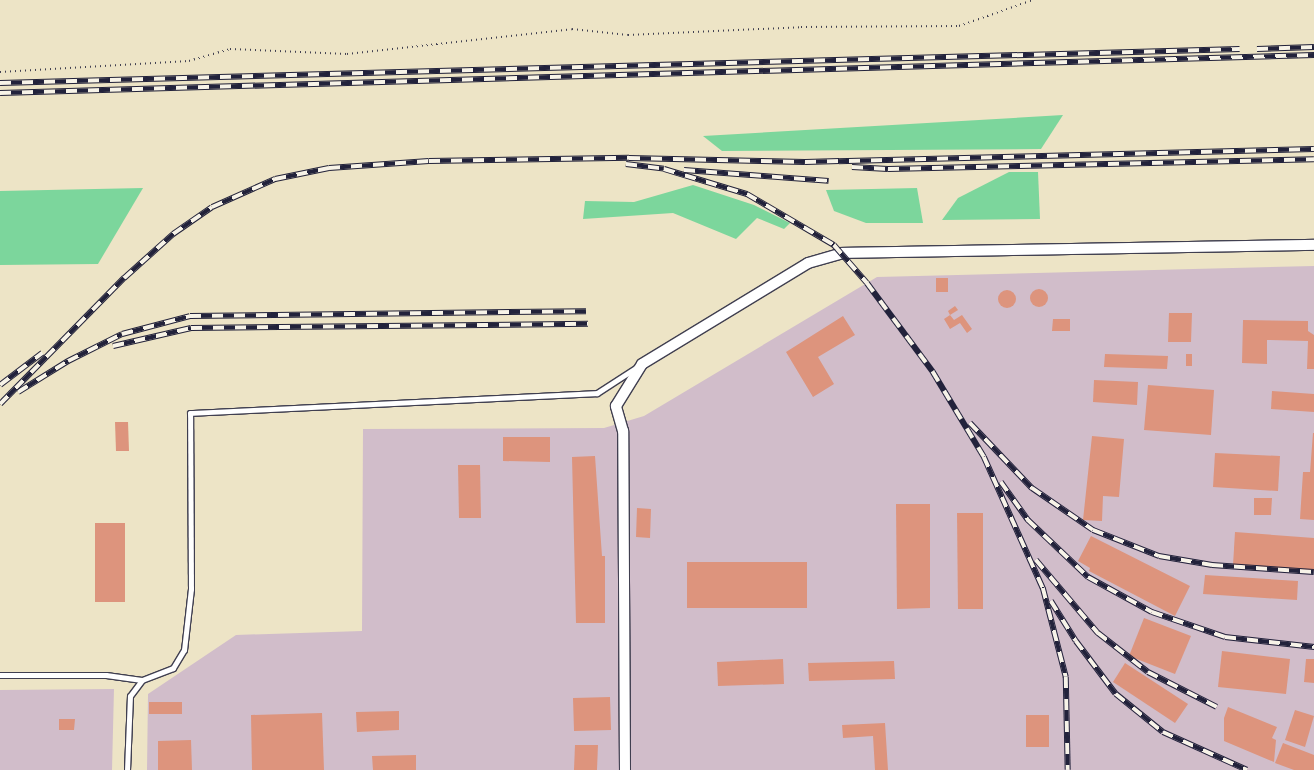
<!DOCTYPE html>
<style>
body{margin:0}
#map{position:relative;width:1314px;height:770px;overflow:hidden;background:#ede4c6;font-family:"Balsamiq Sans",sans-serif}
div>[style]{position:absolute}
.industrial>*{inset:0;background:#d1bdca}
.green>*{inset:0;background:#7cd69c}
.building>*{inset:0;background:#dd947d}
.round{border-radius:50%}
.path>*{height:2px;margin-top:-1px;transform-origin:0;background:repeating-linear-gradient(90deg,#403f50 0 1px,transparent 0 5px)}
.roads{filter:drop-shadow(1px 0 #403f50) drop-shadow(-1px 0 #403f50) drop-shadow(0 1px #403f50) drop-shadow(0 -1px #403f50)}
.service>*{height:5px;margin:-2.5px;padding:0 2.5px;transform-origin:2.5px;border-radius:2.5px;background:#fff}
.minor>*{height:10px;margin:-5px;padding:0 5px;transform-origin:5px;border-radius:5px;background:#fff}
.rail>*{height:5.5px;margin-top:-2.75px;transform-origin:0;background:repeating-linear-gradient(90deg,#f7f3e8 0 11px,#22223b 0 22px);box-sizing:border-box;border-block:1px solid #22223b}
span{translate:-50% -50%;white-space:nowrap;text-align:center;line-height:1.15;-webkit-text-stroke:4px #f7f3e8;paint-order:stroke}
</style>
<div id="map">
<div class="industrial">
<i style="clip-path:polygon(1314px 266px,1314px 770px,147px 770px,148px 694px,236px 635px,362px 631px,363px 429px,604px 428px,644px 416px,877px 277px)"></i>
<i style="clip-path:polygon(114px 689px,112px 770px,0 770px,0 690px)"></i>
</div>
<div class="green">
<i style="clip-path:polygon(1063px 115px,1041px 149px,722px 151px,703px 136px)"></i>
<i style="clip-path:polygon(1009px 172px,1038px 172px,1040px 219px,942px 220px,958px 198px)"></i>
<i style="clip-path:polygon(693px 185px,754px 205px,790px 223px,784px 229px,757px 218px,736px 239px,673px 213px,583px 219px,585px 201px,634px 202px)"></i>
<i style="clip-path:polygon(143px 188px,98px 264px,0 265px,0 191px)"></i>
<i style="clip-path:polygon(917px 188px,923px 223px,866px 223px,834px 211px,826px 190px)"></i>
</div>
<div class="building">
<i style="clip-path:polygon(936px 278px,948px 278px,948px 292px,936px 292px)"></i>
<i class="round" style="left:1030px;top:289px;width:18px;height:18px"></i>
<i class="round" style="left:998px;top:290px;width:18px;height:18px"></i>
<i style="clip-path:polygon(955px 306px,958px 310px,950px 315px,948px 311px)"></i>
<i style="clip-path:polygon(1169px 313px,1192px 313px,1191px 342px,1168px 342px)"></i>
<i style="clip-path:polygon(950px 315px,954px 320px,962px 315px,972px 329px,967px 333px,960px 323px,950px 329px,944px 319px)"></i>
<i style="clip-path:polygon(843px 316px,855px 335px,818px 357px,834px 384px,813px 397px,786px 352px)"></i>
<i style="clip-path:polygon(1053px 319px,1070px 319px,1070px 331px,1052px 331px)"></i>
<i style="clip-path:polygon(1243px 320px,1308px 321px,1308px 331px,1314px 335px,1314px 369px,1307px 369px,1308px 341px,1267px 340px,1267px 364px,1242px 363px)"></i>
<i style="clip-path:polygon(1105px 354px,1168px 356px,1167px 369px,1104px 367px)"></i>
<i style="clip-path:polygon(1186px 354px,1192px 354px,1192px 366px,1186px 366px)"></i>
<i style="clip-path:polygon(1094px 380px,1138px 382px,1137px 405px,1093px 402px)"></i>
<i style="clip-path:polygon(1148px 385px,1214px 390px,1211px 435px,1144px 430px)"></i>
<i style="clip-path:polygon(1272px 391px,1314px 394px,1314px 412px,1271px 409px)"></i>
<i style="clip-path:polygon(115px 422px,128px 422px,129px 451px,116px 451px)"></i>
<i style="clip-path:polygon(1313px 433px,1314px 433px,1314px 520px,1300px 519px,1303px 472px,1310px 472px)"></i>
<i style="clip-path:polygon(1092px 436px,1124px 439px,1119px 497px,1103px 496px,1102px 521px,1083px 520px)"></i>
<i style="clip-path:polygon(503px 437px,550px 437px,550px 462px,503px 461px)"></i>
<i style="clip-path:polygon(1215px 453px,1280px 456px,1278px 491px,1213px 487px)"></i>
<i style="clip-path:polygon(595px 456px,602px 556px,605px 556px,605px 623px,576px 623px,572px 457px)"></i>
<i style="clip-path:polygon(458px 465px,480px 465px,481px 518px,459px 518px)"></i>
<i style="clip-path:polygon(1254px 498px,1272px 498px,1271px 515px,1254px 515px)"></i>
<i style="clip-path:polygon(896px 504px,930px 504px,930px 608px,897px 609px)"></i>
<i style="clip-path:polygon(637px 508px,651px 509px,650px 538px,636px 537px)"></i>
<i style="clip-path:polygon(957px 513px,983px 513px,983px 609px,958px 609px)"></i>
<i style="clip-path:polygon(95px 523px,125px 523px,125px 602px,95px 602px)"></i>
<i style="clip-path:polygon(1235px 532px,1314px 538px,1314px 571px,1233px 565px)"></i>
<i style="clip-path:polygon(1091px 536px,1190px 586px,1175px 616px,1089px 571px,1090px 568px,1078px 561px)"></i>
<i style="clip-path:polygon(687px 562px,807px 562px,807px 608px,687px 608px)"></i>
<i style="clip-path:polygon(1205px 575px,1298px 581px,1297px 600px,1203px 594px)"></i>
<i style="clip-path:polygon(1144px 618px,1191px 636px,1175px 674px,1129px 656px)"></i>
<i style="clip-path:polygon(1222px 651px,1290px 659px,1286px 694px,1218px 687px)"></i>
<i style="clip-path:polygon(783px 659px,784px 684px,718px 686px,717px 662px)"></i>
<i style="clip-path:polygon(1306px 659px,1314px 659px,1314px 683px,1304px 682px)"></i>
<i style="clip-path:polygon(894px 661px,895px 679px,809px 681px,808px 663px)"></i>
<i style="clip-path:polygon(1125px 663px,1188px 704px,1175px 723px,1113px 682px)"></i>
<i style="clip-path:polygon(610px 697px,611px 730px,574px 731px,573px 698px)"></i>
<i style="clip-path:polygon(149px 702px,182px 702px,182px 714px,149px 714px)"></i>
<i style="clip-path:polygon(1228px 707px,1277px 727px,1272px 738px,1276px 740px,1274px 762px,1224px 741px,1224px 718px)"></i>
<i style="clip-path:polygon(1295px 710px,1314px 716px,1305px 747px,1285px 740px)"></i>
<i style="clip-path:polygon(399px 711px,399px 730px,357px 732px,356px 712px)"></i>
<i style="clip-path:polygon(322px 713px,324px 770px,252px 770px,251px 715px)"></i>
<i style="clip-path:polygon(1026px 715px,1049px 715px,1049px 747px,1026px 747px)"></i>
<i style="clip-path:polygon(59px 719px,75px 719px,74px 730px,59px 730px)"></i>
<i style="clip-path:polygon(885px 723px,888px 770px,875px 770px,873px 736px,843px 738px,842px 725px)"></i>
<i style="clip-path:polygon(191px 740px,192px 770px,158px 770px,158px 741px)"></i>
<i style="clip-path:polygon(1283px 743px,1314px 755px,1314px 770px,1294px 770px,1275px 763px)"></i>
<i style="clip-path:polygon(575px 745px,598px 745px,597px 770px,574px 770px)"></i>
<i style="clip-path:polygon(416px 755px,416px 770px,373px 770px,372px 756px)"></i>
</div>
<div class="path">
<i style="left:0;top:72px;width:189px;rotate:-3.3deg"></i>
<i style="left:189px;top:61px;width:43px;rotate:-16.3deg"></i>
<i style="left:230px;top:49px;width:117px;rotate:2.4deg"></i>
<i style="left:347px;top:54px;width:226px;rotate:-6.3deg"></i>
<i style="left:572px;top:29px;width:56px;rotate:6.1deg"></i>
<i style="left:628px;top:35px;width:173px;rotate:-2.6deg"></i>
<i style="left:801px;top:27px;width:158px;rotate:-0.4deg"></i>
<i style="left:959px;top:26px;width:78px;rotate:-19.4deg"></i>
</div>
<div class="roads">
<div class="service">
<i style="left:0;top:675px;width:106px"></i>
<i style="left:106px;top:675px;width:36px;rotate:8deg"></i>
<i style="left:127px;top:770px;width:74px;rotate:-87.7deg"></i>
<i style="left:130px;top:696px;width:20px;rotate:-53deg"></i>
<i style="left:142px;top:680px;width:33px;rotate:-21deg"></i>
<i style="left:173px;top:668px;width:21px;rotate:-59deg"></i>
<i style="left:184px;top:650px;width:61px;rotate:-83.5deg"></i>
<i style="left:191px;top:589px;width:176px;rotate:-90.3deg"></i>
<i style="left:190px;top:413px;width:407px;rotate:-2.8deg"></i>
<i style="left:597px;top:393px;width:48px;rotate:-33deg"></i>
</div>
<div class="minor">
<i style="left:625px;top:770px;width:339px;rotate:-90.3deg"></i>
<i style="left:623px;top:431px;width:26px;rotate:-106deg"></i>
<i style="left:616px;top:406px;width:49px;rotate:-58.2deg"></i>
<i style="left:642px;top:364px;width:194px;rotate:-31.3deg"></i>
<i style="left:808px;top:263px;width:36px;rotate:-16deg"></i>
<i style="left:843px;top:253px;width:471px;rotate:-1deg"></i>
</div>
</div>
<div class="rail">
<i style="left:1257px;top:49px;width:57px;rotate:-2deg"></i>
<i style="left:0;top:83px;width:1240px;rotate:-1.57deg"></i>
<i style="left:0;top:93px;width:1315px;rotate:-1.66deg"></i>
<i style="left:626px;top:164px;width:38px;rotate:7deg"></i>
<i style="left:664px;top:169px;width:87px;rotate:16.8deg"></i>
<i style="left:747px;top:194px;width:101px;rotate:30.4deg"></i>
<i style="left:834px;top:245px;width:50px;rotate:49deg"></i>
<i style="left:867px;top:283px;width:111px;rotate:53.4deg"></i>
<i style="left:933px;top:372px;width:99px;rotate:59deg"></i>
<i style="left:984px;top:457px;width:144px;rotate:65.8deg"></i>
<i style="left:1043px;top:588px;width:92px;rotate:75.5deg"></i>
<i style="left:1066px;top:677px;width:93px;rotate:88.8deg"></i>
<i style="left:852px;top:167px;width:36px;rotate:3deg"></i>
<i style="left:888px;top:169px;width:426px;rotate:-1.3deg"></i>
<i style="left:684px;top:170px;width:145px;rotate:4.3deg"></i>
<i style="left:113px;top:346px;width:80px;rotate:-13deg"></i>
<i style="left:191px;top:328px;width:397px;rotate:-0.6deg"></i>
<i style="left:0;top:385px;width:53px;rotate:-37.3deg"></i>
<i style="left:18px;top:392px;width:59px;rotate:-31.8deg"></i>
<i style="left:68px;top:361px;width:60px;rotate:-26.6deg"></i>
<i style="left:122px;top:334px;width:70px;rotate:-14.8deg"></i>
<i style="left:190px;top:316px;width:396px;rotate:-0.7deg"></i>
<i style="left:0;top:404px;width:177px;rotate:-45.5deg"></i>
<i style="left:124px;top:278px;width:66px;rotate:-41.9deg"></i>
<i style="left:173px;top:234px;width:47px;rotate:-34.7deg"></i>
<i style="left:212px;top:207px;width:69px;rotate:-24deg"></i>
<i style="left:275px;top:179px;width:55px;rotate:-11.5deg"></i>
<i style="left:329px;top:168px;width:100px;rotate:-4deg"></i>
<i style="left:429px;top:161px;width:200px;rotate:-0.9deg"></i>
<i style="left:629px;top:158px;width:176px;rotate:1.3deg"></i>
<i style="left:805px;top:162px;width:509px;rotate:-1.46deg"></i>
<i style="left:970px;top:423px;width:90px;rotate:46.4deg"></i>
<i style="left:1032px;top:488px;width:74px;rotate:34.5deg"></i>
<i style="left:1093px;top:530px;width:71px;rotate:21.5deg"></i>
<i style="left:1159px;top:556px;width:54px;rotate:9.6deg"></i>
<i style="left:1212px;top:565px;width:102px;rotate:3.9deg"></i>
<i style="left:1001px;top:482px;width:47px;rotate:54.6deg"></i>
<i style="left:1028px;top:520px;width:83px;rotate:43.5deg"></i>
<i style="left:1088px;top:577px;width:73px;rotate:28.7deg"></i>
<i style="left:1152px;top:612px;width:77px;rotate:18.9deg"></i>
<i style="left:1225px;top:637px;width:90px;rotate:6.4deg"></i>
<i style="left:1036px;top:560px;width:96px;rotate:49.7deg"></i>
<i style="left:1098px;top:633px;width:63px;rotate:38deg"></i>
<i style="left:1148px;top:672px;width:77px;rotate:26.9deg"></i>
<i style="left:1051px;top:601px;width:47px;rotate:58deg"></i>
<i style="left:1076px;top:641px;width:66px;rotate:53deg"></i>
<i style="left:1116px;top:694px;width:60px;rotate:39deg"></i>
<i style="left:1163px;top:732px;width:92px;rotate:24.3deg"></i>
</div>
</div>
